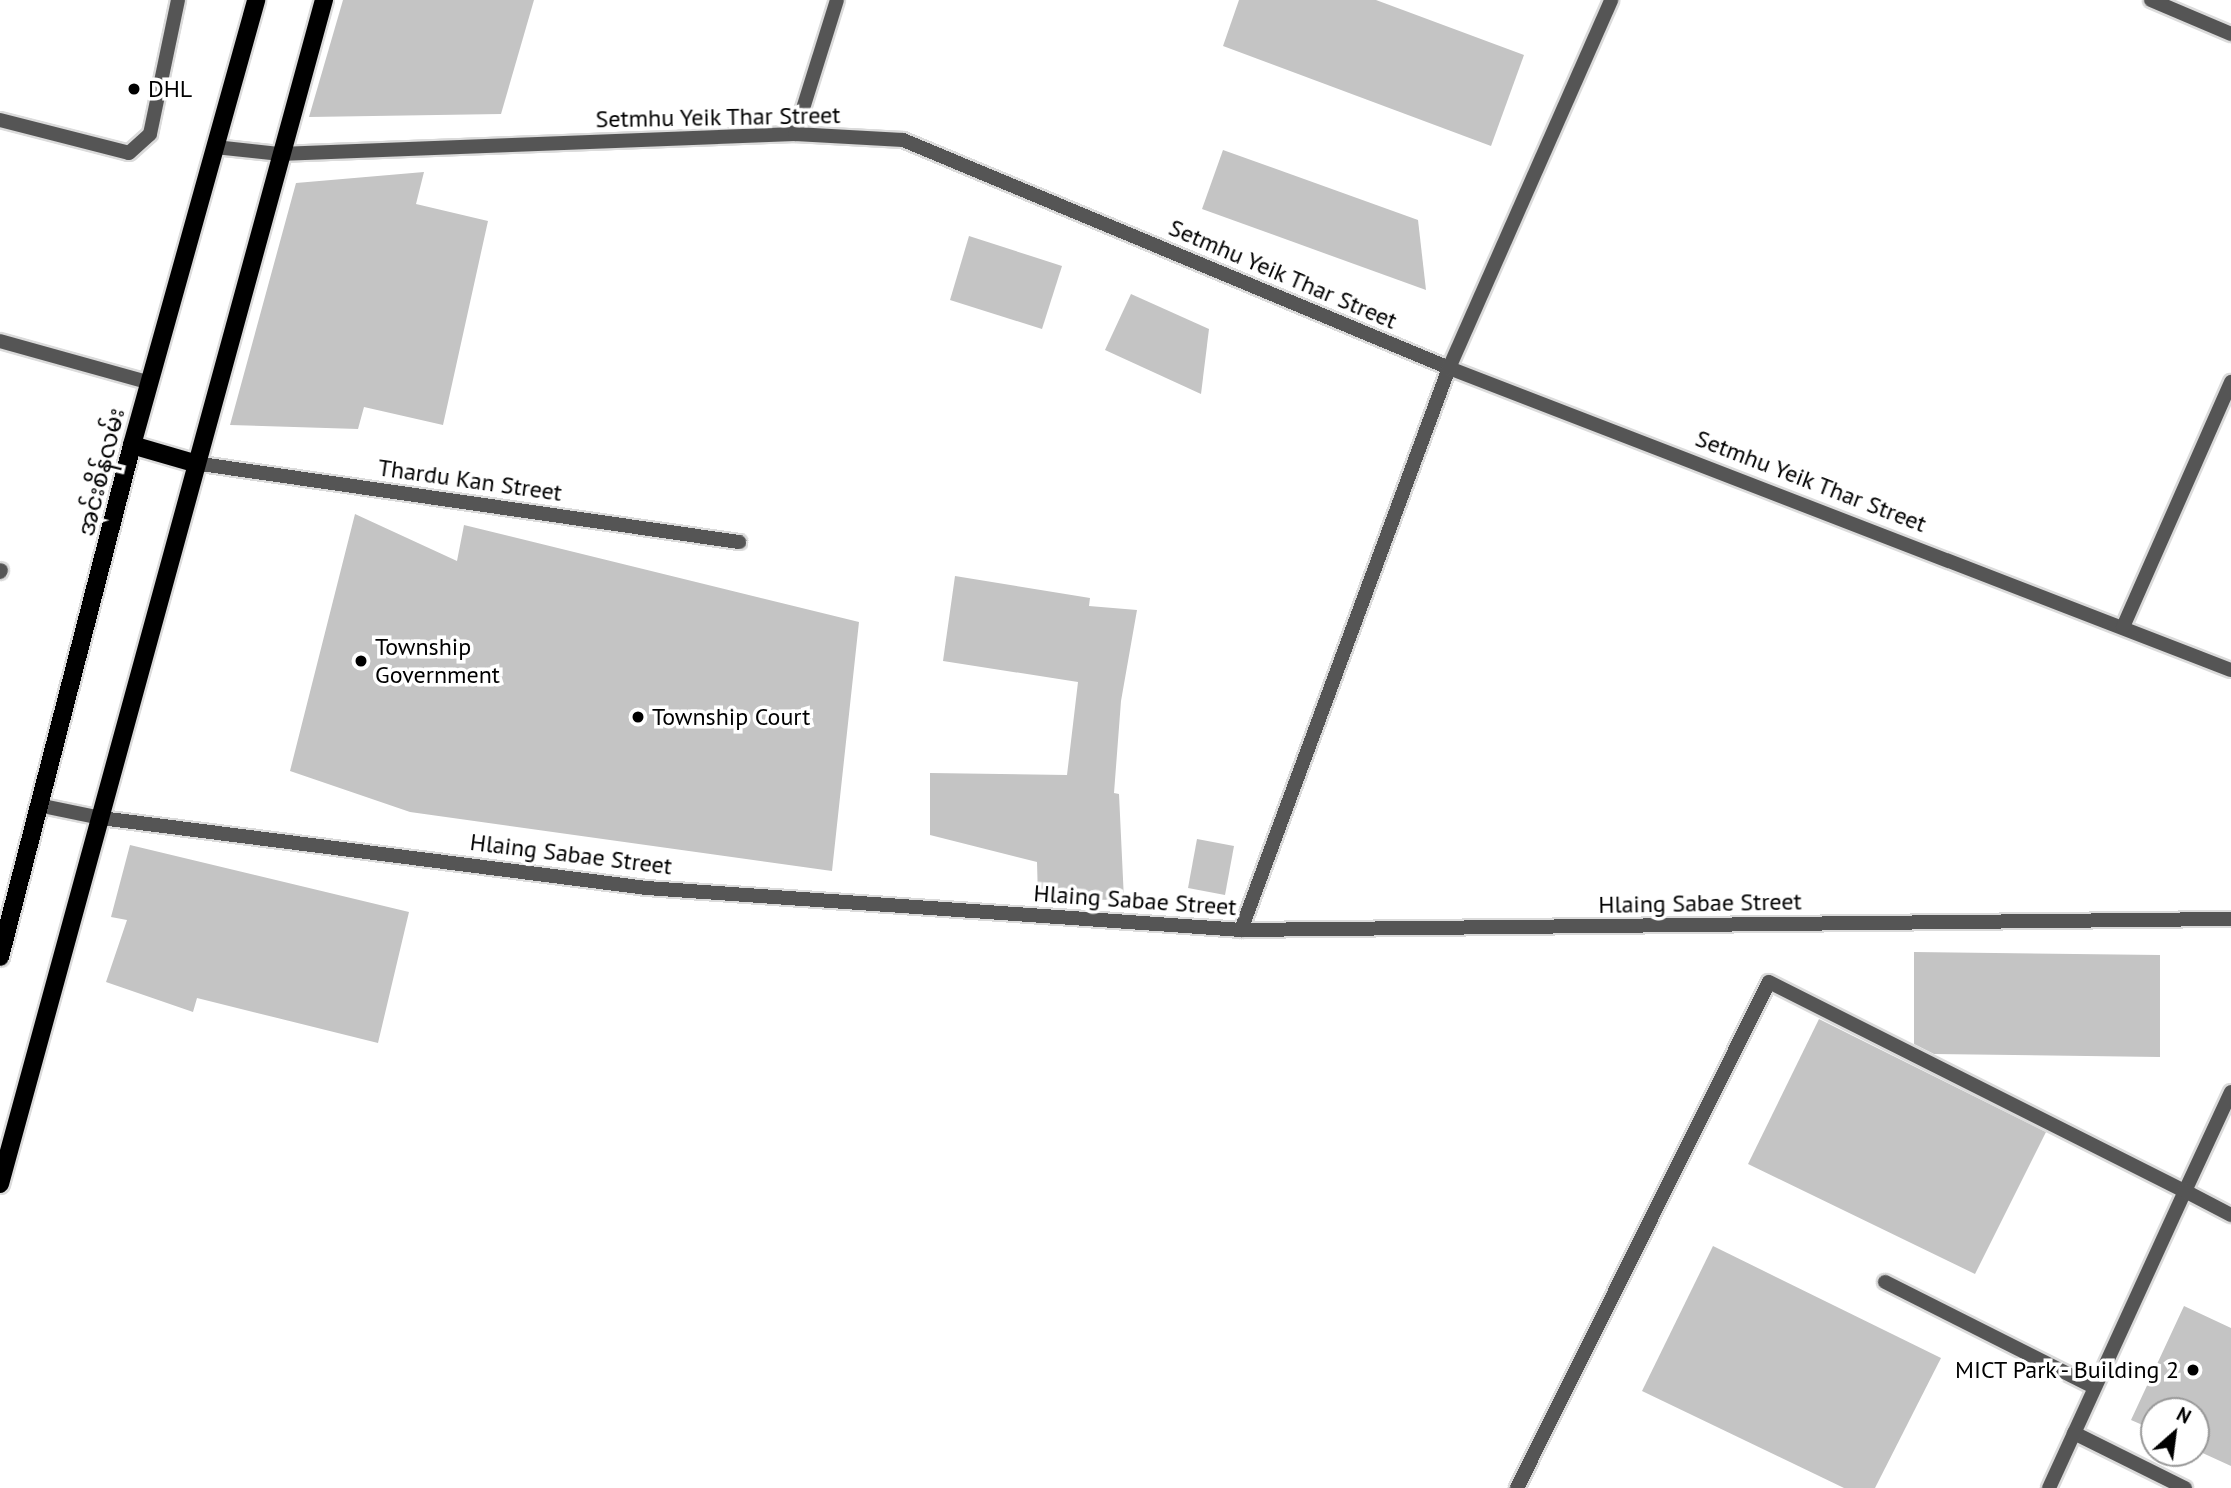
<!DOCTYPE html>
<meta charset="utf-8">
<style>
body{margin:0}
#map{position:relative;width:2231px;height:1488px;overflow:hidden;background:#fff;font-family:"PT Sans","Noto Sans Myanmar",sans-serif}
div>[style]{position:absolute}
.building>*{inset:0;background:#c4c4c4}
.roads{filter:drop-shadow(2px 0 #dbdbdb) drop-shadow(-2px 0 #dbdbdb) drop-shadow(0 2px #dbdbdb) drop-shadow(0 -2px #dbdbdb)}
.lane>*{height:14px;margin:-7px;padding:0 7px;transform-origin:7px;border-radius:7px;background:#555}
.street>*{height:14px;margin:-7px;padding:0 7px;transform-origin:7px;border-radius:7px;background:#555}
.primary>*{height:18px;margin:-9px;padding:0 9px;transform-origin:9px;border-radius:9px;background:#000}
.dots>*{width:19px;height:19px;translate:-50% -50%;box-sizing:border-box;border:4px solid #fff;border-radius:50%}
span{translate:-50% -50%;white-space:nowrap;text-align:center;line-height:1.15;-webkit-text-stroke:7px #fff;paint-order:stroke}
.poi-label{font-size:24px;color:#000}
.left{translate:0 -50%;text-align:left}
.right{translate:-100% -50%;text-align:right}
.street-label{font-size:24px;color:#000}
.north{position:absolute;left:2140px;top:1397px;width:70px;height:70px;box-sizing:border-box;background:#fff;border:2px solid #999;border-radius:50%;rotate:28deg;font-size:19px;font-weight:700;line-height:28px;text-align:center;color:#000}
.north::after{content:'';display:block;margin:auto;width:24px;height:32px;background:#000;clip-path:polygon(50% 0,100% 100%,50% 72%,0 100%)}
</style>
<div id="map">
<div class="building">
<i style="clip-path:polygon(343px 0,534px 0,501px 114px,309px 117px)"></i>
<i style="clip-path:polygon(1239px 0,1376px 0,1524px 55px,1491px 146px,1223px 46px)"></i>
<i style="clip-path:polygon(1223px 150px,1418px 220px,1426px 290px,1202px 209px)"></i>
<i style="clip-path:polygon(424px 172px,416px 204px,488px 221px,443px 425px,364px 407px,358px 429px,230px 425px,296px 183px)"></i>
<i style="clip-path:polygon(969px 236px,1062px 266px,1042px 329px,950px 300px)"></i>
<i style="clip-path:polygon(1131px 294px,1209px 329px,1201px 394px,1105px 350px)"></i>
<i style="clip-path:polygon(355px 514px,457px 561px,464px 525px,859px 622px,832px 871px,410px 812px,290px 771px)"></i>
<i style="clip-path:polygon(955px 576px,1090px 598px,1089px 606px,1137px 610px,1121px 701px,1114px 793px,1119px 794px,1124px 900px,1038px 899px,1037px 862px,930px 835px,930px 773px,1067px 775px,1078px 682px,943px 661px)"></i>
<i style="clip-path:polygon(1197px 839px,1234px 846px,1225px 895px,1188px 888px)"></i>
<i style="clip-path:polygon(130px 845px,409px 912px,378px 1043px,197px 998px,193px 1012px,106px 982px,127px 920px,111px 917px)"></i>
<i style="clip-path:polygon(1914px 952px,2160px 955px,2160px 1057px,1934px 1054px,1914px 1044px)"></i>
<i style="clip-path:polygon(1819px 1019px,2046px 1132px,1975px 1274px,1748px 1164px)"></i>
<i style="clip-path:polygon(1713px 1246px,1941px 1358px,1875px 1488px,1844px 1488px,1642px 1391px)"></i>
<i style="clip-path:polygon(2184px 1306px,2231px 1328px,2231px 1466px,2196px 1450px,2196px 1411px,2154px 1411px,2154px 1430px,2131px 1420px)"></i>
</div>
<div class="roads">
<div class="lane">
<i style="left:2151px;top:0;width:87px;rotate:23deg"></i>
<i style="left:0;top:120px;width:133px;rotate:14.3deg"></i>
<i style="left:129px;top:153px;width:28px;rotate:-42deg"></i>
<i style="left:150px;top:134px;width:137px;rotate:-78.2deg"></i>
<i style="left:795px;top:134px;width:140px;rotate:-72.6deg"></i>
<i style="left:279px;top:154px;width:516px;rotate:-2.22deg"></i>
<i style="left:795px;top:134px;width:108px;rotate:3.2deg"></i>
<i style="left:903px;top:140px;width:592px;rotate:22.66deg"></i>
<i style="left:1449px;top:368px;width:838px;rotate:21.12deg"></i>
<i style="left:0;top:341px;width:156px;rotate:15.6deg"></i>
<i style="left:194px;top:463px;width:551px;rotate:8.25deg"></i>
<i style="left:0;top:572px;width:2px;rotate:-63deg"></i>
<i style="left:2123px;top:627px;width:268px;rotate:-66.2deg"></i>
<i style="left:101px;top:818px;width:550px;rotate:7.31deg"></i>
<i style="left:647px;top:888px;width:595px;rotate:4.04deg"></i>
<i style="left:1241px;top:930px;width:990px;rotate:-0.64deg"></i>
<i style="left:1241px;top:930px;width:599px;rotate:-69.69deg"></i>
<i style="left:1449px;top:368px;width:402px;rotate:-66.2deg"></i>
<i style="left:1885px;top:1282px;width:234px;rotate:26.7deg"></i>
<i style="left:2074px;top:1433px;width:124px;rotate:26.4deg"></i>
</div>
<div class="street">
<i style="left:215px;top:147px;width:64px;rotate:6.2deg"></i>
<i style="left:43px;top:806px;width:59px;rotate:11.7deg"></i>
<i style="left:1517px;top:1488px;width:565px;rotate:-63.53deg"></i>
<i style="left:1769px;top:982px;width:466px;rotate:26.7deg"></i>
<i style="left:2185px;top:1191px;width:109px;rotate:-65.1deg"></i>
<i style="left:2049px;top:1488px;width:327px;rotate:-65.4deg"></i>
<i style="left:2185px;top:1191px;width:52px;rotate:27.6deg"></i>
</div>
<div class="primary">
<i style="left:132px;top:445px;width:65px;rotate:16.2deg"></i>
<i style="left:0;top:957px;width:529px;rotate:-75.54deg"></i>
<i style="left:132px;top:445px;width:462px;rotate:-74.4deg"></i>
<i style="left:0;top:1184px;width:1228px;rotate:-74.7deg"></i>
</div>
</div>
<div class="dots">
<i style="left:134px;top:89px;background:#000"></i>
<i style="left:361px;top:661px;background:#000"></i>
<i style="left:638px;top:717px;background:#000"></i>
<i style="left:2193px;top:1370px;background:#000"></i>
</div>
<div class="poi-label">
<span class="left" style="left:148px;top:89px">DHL</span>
<span class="left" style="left:375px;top:661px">Township<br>Government</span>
<span class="left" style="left:652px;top:717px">Township Court</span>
<span class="right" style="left:2179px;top:1370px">MICT Park - Building 2</span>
</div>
<div class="street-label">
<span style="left:718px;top:117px;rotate:-1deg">Setmhu Yeik Thar Street</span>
<span style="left:1283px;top:274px;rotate:23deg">Setmhu Yeik Thar Street</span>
<span style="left:101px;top:472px;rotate:-76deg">အင်းစိန်လမ်း</span>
<span style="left:470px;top:480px;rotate:8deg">Thardu Kan Street</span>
<span style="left:1811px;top:481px;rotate:21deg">Setmhu Yeik Thar Street</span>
<span style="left:571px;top:854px;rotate:7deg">Hlaing Sabae Street</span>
<span style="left:1135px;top:900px;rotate:4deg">Hlaing Sabae Street</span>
<span style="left:1700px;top:903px;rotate:-1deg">Hlaing Sabae Street</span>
</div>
<div class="north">N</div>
</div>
